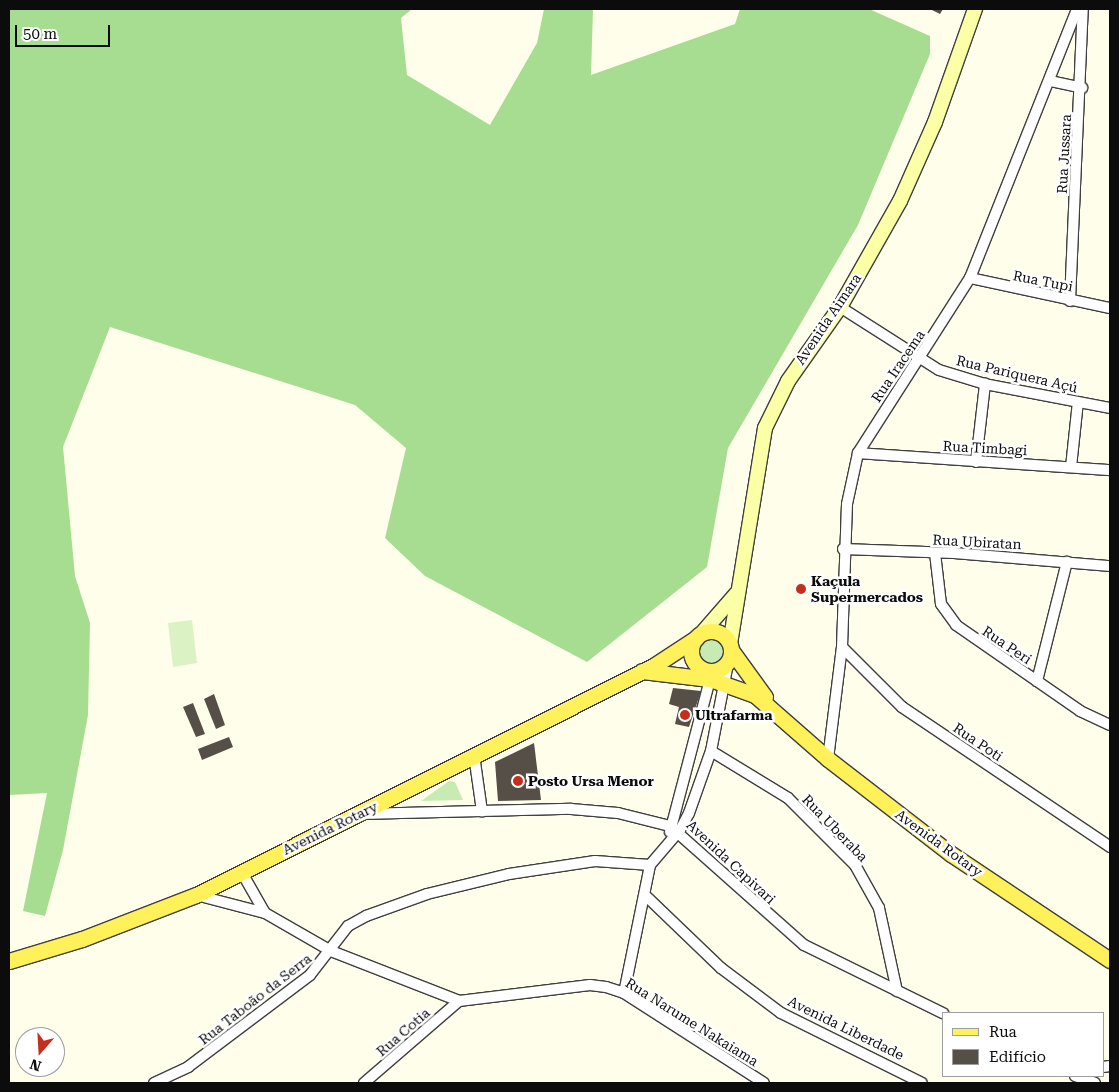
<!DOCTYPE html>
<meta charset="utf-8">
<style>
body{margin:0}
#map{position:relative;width:1119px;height:1092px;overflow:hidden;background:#fffeea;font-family:"Roboto Serif",serif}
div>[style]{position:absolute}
.green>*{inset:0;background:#c7ebb2}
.round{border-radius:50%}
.forest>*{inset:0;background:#a7dd90}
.pitch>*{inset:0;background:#dbf2c4}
.building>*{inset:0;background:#554f47}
.roads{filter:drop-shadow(1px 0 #3f3f3f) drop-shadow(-1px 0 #3f3f3f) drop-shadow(0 1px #3f3f3f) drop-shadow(0 -1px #3f3f3f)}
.minor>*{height:10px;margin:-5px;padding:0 5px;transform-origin:5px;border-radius:5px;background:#fff}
.secondary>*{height:14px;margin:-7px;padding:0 7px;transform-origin:7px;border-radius:7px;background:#fbffa5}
.primary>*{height:15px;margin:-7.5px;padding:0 7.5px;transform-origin:7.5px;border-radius:7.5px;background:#fff15a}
.primary>.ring{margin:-7.5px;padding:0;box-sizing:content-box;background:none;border:15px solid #fff15a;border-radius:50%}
.dots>*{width:14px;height:14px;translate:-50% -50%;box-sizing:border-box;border:2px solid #fff;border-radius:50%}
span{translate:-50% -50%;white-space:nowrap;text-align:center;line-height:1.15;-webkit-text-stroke:5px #fff;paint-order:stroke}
.street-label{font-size:14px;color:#0c0c0c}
.poi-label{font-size:14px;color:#0c0c0c;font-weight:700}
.left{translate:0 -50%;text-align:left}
.frame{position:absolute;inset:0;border:10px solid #0c0c0c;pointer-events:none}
.legend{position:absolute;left:942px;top:1012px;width:162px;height:65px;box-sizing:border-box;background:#fff;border:1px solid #9e9e9e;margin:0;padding:6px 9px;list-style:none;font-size:15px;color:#0c0c0c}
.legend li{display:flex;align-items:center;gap:10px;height:25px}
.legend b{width:25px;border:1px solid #9e9e9e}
.north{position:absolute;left:15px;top:1027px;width:50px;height:50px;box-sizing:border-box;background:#fff;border:1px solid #9e9e9e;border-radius:50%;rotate:199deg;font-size:14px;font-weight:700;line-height:20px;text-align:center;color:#0c0c0c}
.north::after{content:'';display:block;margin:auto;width:18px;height:22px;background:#c42e1c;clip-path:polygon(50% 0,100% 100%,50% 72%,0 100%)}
.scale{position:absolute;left:15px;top:25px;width:95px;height:22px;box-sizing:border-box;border:2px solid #0c0c0c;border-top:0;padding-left:6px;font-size:15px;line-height:18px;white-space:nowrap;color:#0c0c0c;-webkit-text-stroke:4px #fff;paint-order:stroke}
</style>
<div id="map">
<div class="green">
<i class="round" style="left:699px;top:639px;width:26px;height:26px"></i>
<i style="clip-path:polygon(449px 781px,455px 782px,463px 800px,421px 801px)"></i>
</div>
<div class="forest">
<i style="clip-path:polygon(9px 9px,412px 9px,401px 18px,407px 75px,490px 125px,537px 43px,544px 9px,593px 9px,591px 75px,735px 24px,740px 9px,869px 9px,930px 36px,930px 54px,858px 225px,728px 448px,707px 567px,587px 662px,425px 576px,385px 538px,406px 448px,355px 405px,110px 327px,63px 447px,75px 576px,90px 623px,88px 715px,63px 850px,45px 916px,23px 911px,47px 793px,9px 795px)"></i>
</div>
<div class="pitch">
<i style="clip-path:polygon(192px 620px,197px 663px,173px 667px,168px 623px)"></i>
</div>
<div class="building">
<i style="clip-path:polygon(930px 9px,943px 9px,940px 14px)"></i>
<i style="clip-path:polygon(673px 688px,701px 691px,689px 727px,675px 724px,679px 707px,669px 704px)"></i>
<i style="clip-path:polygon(214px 694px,225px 725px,216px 729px,204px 699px)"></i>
<i style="clip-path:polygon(193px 703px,205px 734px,196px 737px,183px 707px)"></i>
<i style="clip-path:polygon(229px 737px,233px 747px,202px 760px,198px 749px)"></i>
<i style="clip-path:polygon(534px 743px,541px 800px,498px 801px,495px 762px)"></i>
</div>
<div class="roads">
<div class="minor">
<i style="left:1050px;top:81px;width:33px;rotate:12deg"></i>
<i style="left:970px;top:278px;width:143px;rotate:12.1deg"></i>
<i style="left:1070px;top:301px;width:292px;rotate:-87.5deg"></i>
<i style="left:840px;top:307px;width:117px;rotate:32.5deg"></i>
<i style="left:939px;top:370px;width:48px;rotate:16.9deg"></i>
<i style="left:985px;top:384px;width:127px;rotate:10.9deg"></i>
<i style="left:858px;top:453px;width:253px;rotate:3.9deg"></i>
<i style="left:976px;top:462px;width:79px;rotate:-83.4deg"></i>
<i style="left:1071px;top:467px;width:65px;rotate:-83.9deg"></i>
<i style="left:843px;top:549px;width:111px;rotate:2.1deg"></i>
<i style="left:954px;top:553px;width:157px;rotate:4.8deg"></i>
<i style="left:935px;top:553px;width:51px;rotate:83.3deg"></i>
<i style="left:941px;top:604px;width:26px;rotate:54deg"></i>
<i style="left:956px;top:625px;width:151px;rotate:34.7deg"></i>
<i style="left:1080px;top:711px;width:33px;rotate:25deg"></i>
<i style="left:842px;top:647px;width:85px;rotate:45deg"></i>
<i style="left:902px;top:707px;width:251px;rotate:33.9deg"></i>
<i style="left:1037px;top:681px;width:123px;rotate:-75.9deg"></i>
<i style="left:711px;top:751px;width:90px;rotate:31.4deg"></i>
<i style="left:788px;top:798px;width:95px;rotate:45deg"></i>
<i style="left:855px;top:865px;width:49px;rotate:60.8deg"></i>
<i style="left:879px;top:908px;width:85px;rotate:77.8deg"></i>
<i style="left:474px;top:755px;width:57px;rotate:81.9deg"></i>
<i style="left:828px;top:759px;width:113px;rotate:-82.9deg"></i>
<i style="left:842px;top:647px;width:143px;rotate:-88deg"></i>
<i style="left:847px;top:504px;width:52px;rotate:-77.8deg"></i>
<i style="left:858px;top:453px;width:208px;rotate:-57.4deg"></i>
<i style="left:970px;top:278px;width:289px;rotate:-68.3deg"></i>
<i style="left:361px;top:814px;width:210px;rotate:-1.4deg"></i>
<i style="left:571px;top:809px;width:47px;rotate:4.9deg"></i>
<i style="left:618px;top:813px;width:54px;rotate:14deg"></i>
<i style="left:670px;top:826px;width:179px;rotate:41.6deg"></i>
<i style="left:804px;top:945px;width:155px;rotate:26.1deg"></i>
<i style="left:670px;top:832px;width:158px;rotate:-75.3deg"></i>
<i style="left:241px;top:871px;width:48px;rotate:60.3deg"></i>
<i style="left:196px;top:895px;width:71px;rotate:14.6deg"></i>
<i style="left:265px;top:913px;width:76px;rotate:29.9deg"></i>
<i style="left:331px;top:951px;width:137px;rotate:21.3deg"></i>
<i style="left:459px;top:1001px;width:132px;rotate:-7deg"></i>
<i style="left:590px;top:985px;width:16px;rotate:7deg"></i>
<i style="left:606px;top:987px;width:19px;rotate:18deg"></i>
<i style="left:624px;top:993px;width:166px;rotate:32.7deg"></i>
<i style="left:647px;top:897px;width:103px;rotate:43.8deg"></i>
<i style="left:721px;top:968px;width:75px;rotate:36.9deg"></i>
<i style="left:781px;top:1013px;width:157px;rotate:26.4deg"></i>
<i style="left:624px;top:993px;width:131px;rotate:-78.5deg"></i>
<i style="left:650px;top:865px;width:46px;rotate:-49.4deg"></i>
<i style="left:680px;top:830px;width:19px;rotate:-62deg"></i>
<i style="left:689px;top:813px;width:66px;rotate:-70.5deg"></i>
<i style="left:711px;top:751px;width:95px;rotate:-79deg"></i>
<i style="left:1103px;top:1067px;width:7px;rotate:-8deg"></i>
<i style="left:1075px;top:1076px;width:21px;rotate:19deg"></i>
<i style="left:154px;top:1083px;width:38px;rotate:-25deg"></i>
<i style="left:188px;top:1067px;width:153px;rotate:-37deg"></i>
<i style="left:310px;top:975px;width:62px;rotate:-52.2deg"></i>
<i style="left:348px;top:926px;width:21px;rotate:-29deg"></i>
<i style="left:366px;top:916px;width:65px;rotate:-19.8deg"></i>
<i style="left:427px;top:894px;width:84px;rotate:-13.7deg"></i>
<i style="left:509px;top:874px;width:87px;rotate:-8.6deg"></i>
<i style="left:595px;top:861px;width:55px;rotate:4.2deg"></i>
<i style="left:364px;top:1083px;width:125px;rotate:-40.8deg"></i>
</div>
<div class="secondary">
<i style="left:702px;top:633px;width:52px;rotate:-48.9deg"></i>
<i style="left:730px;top:644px;width:219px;rotate:-80.8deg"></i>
<i style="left:765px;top:428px;width:52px;rotate:-63.9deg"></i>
<i style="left:788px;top:381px;width:90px;rotate:-54.9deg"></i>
<i style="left:840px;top:307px;width:122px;rotate:-60.5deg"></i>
<i style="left:900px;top:201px;width:86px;rotate:-66.1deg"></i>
<i style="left:935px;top:122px;width:120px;rotate:-70.5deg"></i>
</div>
<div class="primary">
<i class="ring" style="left:691px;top:631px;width:25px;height:25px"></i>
<i style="left:731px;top:650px;width:58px;rotate:54.1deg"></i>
<i style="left:642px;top:671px;width:68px;rotate:6.7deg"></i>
<i style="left:710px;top:679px;width:48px;rotate:19.6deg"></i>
<i style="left:755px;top:695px;width:97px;rotate:41.2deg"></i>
<i style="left:828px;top:759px;width:155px;rotate:37.7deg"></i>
<i style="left:951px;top:854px;width:191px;rotate:33.7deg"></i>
<i style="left:9px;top:961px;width:76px;rotate:-16.8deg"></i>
<i style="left:82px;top:939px;width:122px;rotate:-21.1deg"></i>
<i style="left:196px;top:895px;width:513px;rotate:-26.61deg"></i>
<i style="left:655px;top:665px;width:49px;rotate:-33.4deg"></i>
</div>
</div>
<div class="dots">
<i style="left:801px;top:589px;background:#c42e1c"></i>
<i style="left:685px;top:715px;background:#c42e1c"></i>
<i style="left:518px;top:781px;background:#c42e1c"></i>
</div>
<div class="street-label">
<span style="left:1064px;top:154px;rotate:-87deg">Rua Jussara</span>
<span style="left:1043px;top:281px;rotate:11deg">Rua Tupi</span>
<span style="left:828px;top:319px;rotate:-56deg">Avenida Aimara</span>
<span style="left:898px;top:366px;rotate:-56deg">Rua Iracema</span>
<span style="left:1017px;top:374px;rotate:13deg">Rua Pariquera Açú</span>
<span style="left:985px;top:448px;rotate:3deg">Rua Timbagi</span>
<span style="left:977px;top:542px;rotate:3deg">Rua Ubiratan</span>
<span style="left:1007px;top:645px;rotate:34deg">Rua Peri</span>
<span style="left:978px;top:742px;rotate:34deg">Rua Poti</span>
<span style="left:330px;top:828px;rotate:-26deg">Avenida Rotary</span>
<span style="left:835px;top:828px;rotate:46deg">Rua Uberaba</span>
<span style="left:939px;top:843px;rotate:36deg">Avenida Rotary</span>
<span style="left:731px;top:862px;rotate:43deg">Avenida Capivari</span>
<span style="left:255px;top:999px;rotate:-38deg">Rua Taboão da Serra</span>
<span style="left:692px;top:1022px;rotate:32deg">Rua Narume Nakaiama</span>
<span style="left:846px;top:1028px;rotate:26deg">Avenida Liberdade</span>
<span style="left:403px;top:1032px;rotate:-41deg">Rua Cotia</span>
</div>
<div class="poi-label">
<span class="left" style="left:811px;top:589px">Kaçula<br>Supermercados</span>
<span class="left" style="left:695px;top:715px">Ultrafarma</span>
<span class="left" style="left:528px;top:781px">Posto Ursa Menor</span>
</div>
<div class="frame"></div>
<ul class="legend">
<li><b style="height:6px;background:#fff15a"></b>Rua</li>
<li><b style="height:14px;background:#554f47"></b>Edifício</li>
</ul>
<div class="north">N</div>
<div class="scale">50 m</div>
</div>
